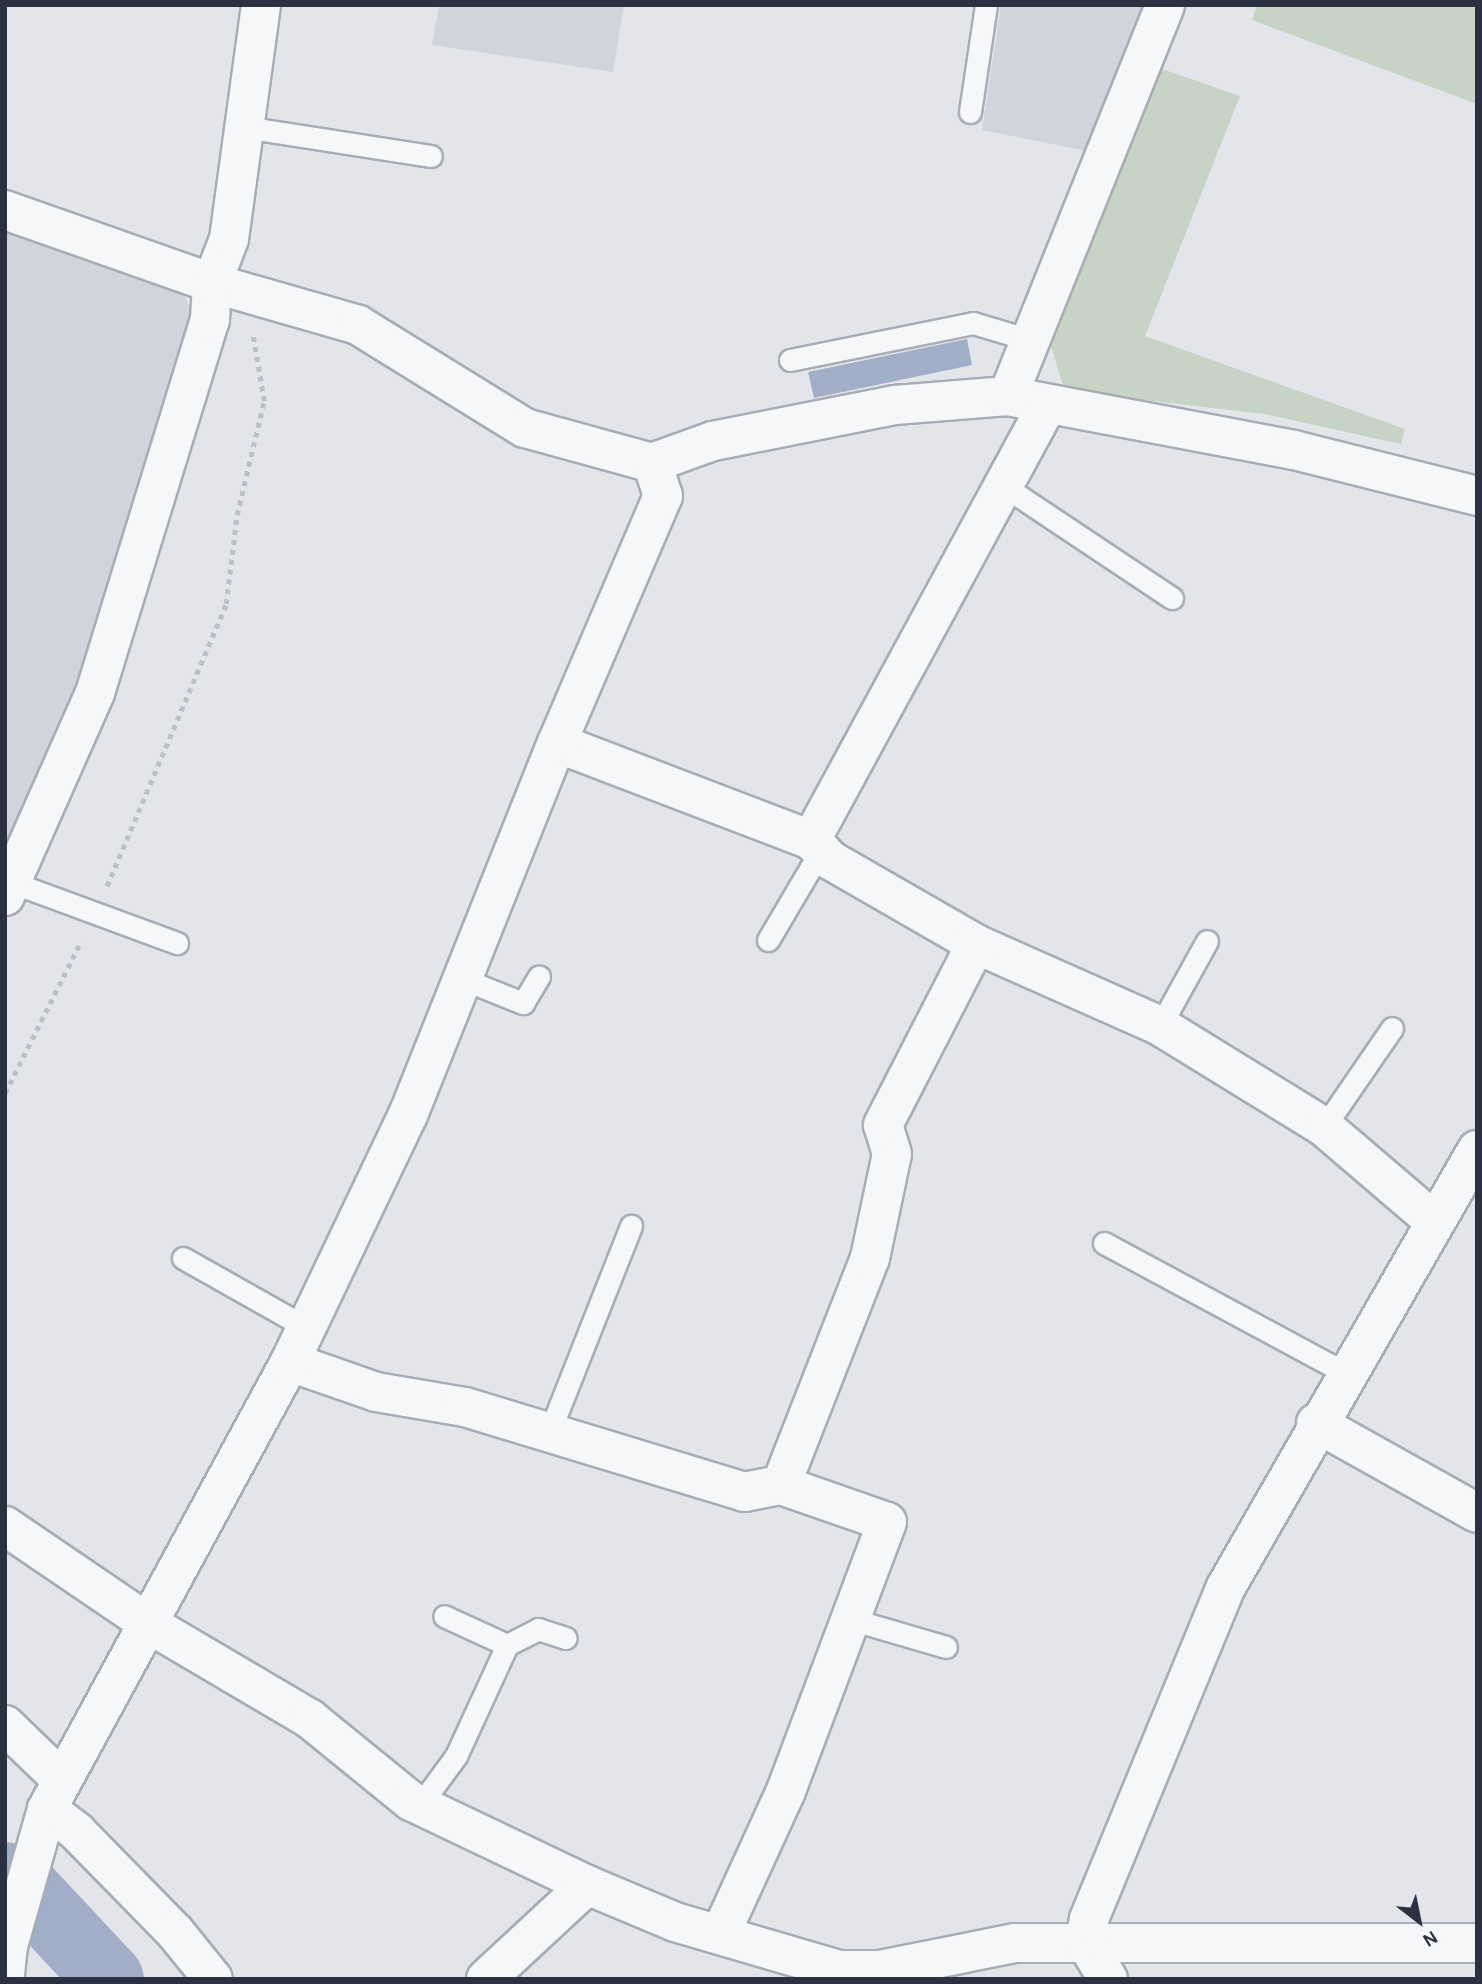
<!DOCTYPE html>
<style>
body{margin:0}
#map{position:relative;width:1482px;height:1984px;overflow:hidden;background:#e4e5eb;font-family:Karla,sans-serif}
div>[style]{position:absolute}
.built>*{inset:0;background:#d2d4dc}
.green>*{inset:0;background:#c7d4c5}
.water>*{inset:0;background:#a1aec8}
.river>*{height:70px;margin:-35px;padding:0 35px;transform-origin:35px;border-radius:35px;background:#a1aec8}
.path>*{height:4.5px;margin-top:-2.25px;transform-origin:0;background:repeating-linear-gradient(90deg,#bdc0c6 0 5px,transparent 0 10px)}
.roads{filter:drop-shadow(2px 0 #a9abb5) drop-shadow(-2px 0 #a9abb5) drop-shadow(0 2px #a9abb5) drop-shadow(0 -2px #a9abb5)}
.service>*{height:21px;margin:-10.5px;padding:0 10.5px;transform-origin:10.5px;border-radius:10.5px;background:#f6f7f9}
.minor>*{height:38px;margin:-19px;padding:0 19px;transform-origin:19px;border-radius:19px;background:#f6f7f9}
span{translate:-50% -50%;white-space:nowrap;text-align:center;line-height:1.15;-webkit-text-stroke:5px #f3f5f8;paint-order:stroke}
.frame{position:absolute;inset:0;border:7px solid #2c3142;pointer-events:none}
.north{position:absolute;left:1384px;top:1886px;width:70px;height:70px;-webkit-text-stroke:5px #f3f5f8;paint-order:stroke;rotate:148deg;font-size:19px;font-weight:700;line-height:28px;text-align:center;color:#2c3142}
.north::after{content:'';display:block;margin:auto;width:24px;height:32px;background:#2c3142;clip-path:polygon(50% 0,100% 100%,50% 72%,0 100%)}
</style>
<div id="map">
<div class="built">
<i style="clip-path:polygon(439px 5px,624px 5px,613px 72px,432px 45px)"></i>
<i style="clip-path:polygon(1001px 5px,1149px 5px,1092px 152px,982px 130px)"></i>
<i style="clip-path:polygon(5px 229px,182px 291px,193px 313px,80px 673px,5px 844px)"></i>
</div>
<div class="green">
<i style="clip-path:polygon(1257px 5px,1477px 5px,1477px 104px,1252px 20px)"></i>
<i style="clip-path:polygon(1162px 69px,1240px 96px,1145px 336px,1405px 429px,1401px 444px,1264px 414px,1065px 391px,1051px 347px)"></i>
</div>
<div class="water">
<i style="clip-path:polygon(967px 339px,972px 365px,814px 398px,808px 372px)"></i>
</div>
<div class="river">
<i style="left:5px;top:1877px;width:19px;rotate:28deg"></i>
<i style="left:22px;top:1886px;width:127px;rotate:46.9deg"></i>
</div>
<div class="path">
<i style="left:107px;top:886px;width:306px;rotate:-67.1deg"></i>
<i style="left:226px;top:604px;width:90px;rotate:-83deg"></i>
<i style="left:237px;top:515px;width:117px;rotate:-76.7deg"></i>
<i style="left:264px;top:401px;width:67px;rotate:-99.5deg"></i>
<i style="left:5px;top:1093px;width:170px;rotate:-63.4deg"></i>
</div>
<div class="roads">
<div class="service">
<i style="left:970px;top:112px;width:108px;rotate:-81.5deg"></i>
<i style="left:244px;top:127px;width:189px;rotate:8.8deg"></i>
<i style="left:790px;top:360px;width:187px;rotate:-11.4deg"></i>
<i style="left:973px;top:323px;width:59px;rotate:16.6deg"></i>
<i style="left:1004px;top:486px;width:202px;rotate:33.7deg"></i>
<i style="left:11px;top:882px;width:177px;rotate:20.2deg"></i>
<i style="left:768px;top:940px;width:104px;rotate:-59.5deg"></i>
<i style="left:463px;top:979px;width:65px;rotate:21.8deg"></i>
<i style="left:523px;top:1003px;width:31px;rotate:-59deg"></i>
<i style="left:1160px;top:1026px;width:97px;rotate:-61.1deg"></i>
<i style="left:1324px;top:1127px;width:120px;rotate:-55.5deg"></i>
<i style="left:1104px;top:1243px;width:274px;rotate:28.3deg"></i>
<i style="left:183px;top:1258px;width:142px;rotate:29.4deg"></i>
<i style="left:549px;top:1433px;width:223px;rotate:-68.4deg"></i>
<i style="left:847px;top:1618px;width:103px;rotate:16.3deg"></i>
<i style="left:507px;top:1645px;width:35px;rotate:-27deg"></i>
<i style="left:538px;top:1629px;width:29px;rotate:18deg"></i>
<i style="left:420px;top:1805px;width:61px;rotate:-53.7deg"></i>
<i style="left:456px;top:1756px;width:122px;rotate:-65.3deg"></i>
<i style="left:507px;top:1645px;width:69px;rotate:-155.3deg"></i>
</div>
<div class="minor">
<i style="left:5px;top:210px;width:219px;rotate:19.4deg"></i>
<i style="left:212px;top:283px;width:152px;rotate:16deg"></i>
<i style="left:358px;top:325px;width:196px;rotate:31.7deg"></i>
<i style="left:525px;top:428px;width:132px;rotate:15.4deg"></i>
<i style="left:652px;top:463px;width:65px;rotate:-19.8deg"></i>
<i style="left:713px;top:441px;width:186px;rotate:-11.2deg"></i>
<i style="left:895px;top:405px;width:113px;rotate:-4.6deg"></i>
<i style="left:1008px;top:396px;width:291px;rotate:10.7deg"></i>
<i style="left:1294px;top:450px;width:189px;rotate:14.1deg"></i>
<i style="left:1008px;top:396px;width:421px;rotate:-68.1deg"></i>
<i style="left:557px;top:743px;width:272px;rotate:20.9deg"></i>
<i style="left:811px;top:840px;width:28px;rotate:46deg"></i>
<i style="left:830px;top:860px;width:168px;rotate:29.9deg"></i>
<i style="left:976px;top:944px;width:201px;rotate:24deg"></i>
<i style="left:1160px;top:1026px;width:193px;rotate:31.6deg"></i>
<i style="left:1324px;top:1127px;width:143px;rotate:40.5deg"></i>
<i style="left:811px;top:840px;width:494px;rotate:-61.5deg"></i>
<i style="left:5px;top:896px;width:222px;rotate:-66.1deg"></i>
<i style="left:95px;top:693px;width:390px;rotate:-72.9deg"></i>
<i style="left:210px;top:320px;width:37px;rotate:-87deg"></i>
<i style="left:212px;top:283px;width:47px;rotate:-68.9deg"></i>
<i style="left:229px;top:239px;width:236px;rotate:-82.2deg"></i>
<i style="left:290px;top:1362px;width:91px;rotate:19.2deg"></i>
<i style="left:376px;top:1392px;width:90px;rotate:9.6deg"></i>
<i style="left:465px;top:1407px;width:292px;rotate:16.9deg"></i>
<i style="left:744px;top:1492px;width:38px;rotate:-11deg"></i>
<i style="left:781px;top:1485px;width:112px;rotate:19.2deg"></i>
<i style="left:887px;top:1522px;width:290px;rotate:110.6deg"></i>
<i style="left:785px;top:1793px;width:156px;rotate:114.6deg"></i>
<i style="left:1316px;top:1423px;width:184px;rotate:29.2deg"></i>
<i style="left:781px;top:1485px;width:244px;rotate:-68.6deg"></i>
<i style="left:870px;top:1258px;width:106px;rotate:-78.1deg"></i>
<i style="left:892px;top:1154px;width:30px;rotate:-107deg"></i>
<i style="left:883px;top:1125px;width:203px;rotate:-62.8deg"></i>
<i style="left:5px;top:1526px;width:174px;rotate:34.2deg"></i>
<i style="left:149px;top:1624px;width:187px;rotate:30.5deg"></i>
<i style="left:310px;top:1719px;width:130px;rotate:39.1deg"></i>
<i style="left:411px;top:1801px;width:195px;rotate:25.5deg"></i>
<i style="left:587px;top:1885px;width:95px;rotate:22.8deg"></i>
<i style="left:675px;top:1922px;width:171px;rotate:16.3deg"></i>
<i style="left:839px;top:1970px;width:41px"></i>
<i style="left:880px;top:1970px;width:138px;rotate:-11.3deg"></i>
<i style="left:1015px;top:1943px;width:462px"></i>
<i style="left:5px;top:1725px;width:79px;rotate:44deg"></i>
<i style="left:47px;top:1809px;width:38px;rotate:37deg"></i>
<i style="left:77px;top:1832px;width:140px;rotate:45.6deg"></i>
<i style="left:175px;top:1932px;width:60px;rotate:51deg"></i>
<i style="left:5px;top:1974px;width:28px;rotate:-84deg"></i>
<i style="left:8px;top:1946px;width:142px;rotate:-74.1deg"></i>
<i style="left:47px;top:1809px;width:509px;rotate:-61.47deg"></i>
<i style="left:290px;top:1362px;width:274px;rotate:-64.5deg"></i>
<i style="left:408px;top:1115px;width:401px;rotate:-68.2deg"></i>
<i style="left:557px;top:743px;width:269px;rotate:-66.8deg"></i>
<i style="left:663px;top:496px;width:35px;rotate:-108deg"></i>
<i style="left:486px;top:1979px;width:138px;rotate:-42.9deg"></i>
<i style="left:1108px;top:1979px;width:44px;rotate:-121.2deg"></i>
<i style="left:1085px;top:1941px;width:22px;rotate:-80deg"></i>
<i style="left:1089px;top:1919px;width:359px;rotate:-67.6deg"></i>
<i style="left:1226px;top:1587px;width:504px;rotate:-60.13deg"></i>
</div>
</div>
<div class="frame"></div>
<div class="north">N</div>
</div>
